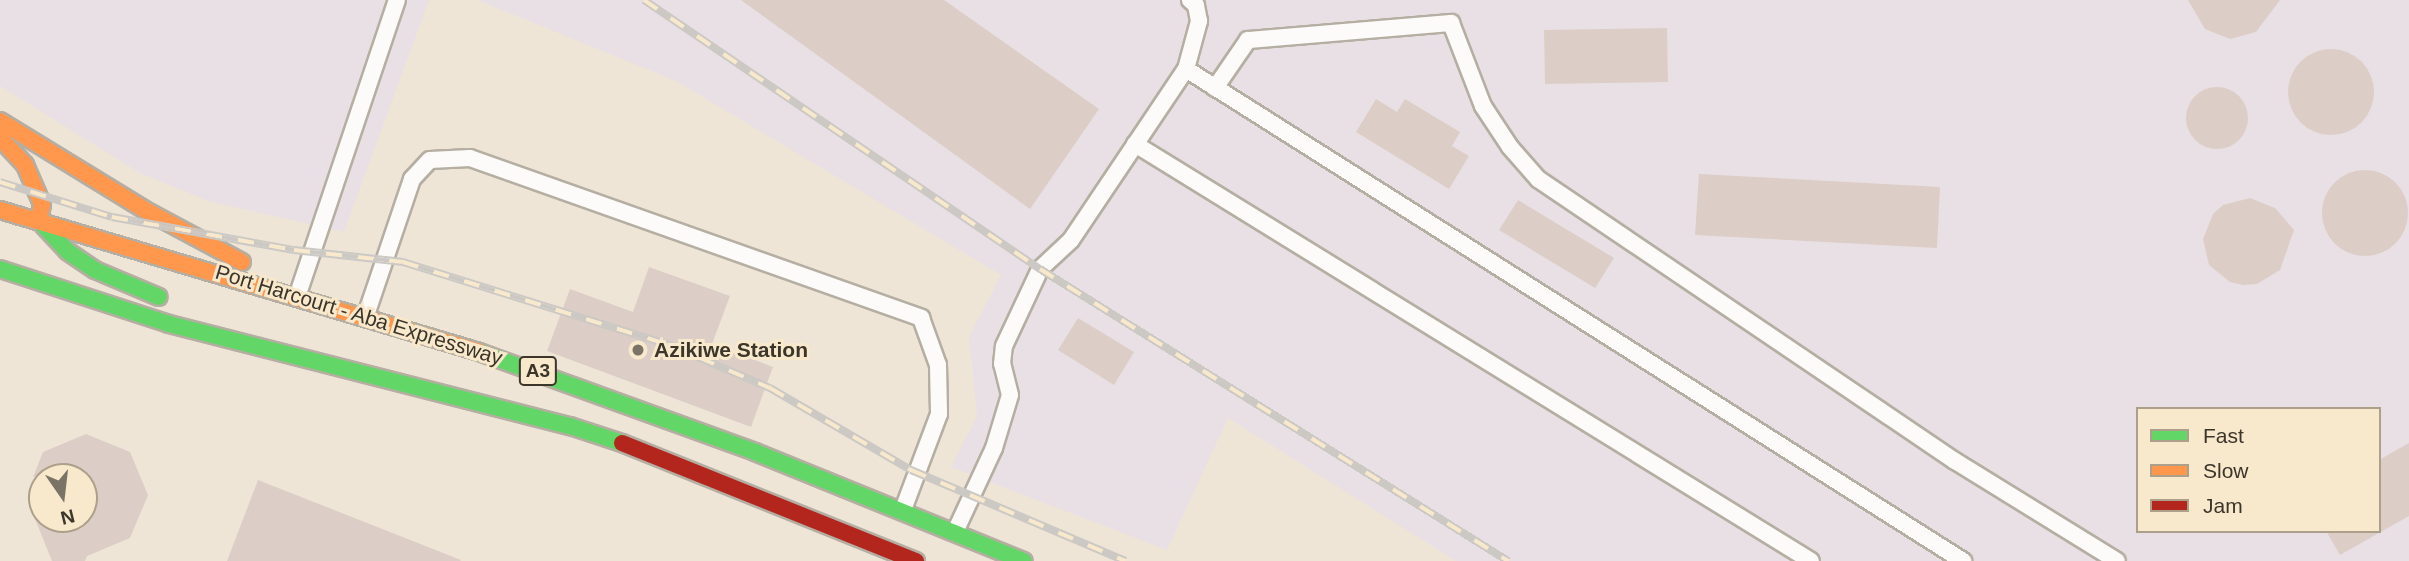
<!DOCTYPE html>
<style>
body{margin:0}
#map{position:relative;width:2409px;height:561px;overflow:hidden;background:#eee5d6;font-family:Arial,sans-serif}
div>[style]{position:absolute}
.industrial>*{inset:0;background:#e9e0e5}
.building>*{inset:0;background:#dccec6}
.round{border-radius:50%}
.roads{filter:drop-shadow(2px 0 #b5aea2) drop-shadow(-2px 0 #b5aea2) drop-shadow(0 2px #b5aea2) drop-shadow(0 -2px #b5aea2)}
.lane>*{height:16px;margin:-8px;padding:0 8px;transform-origin:8px;border-radius:8px;background:#fcfbf9}
.fast>*{height:16px;margin:-8px;padding:0 8px;transform-origin:8px;border-radius:8px;background:#63d668}
.slow>*{height:16px;margin:-8px;padding:0 8px;transform-origin:8px;border-radius:8px;background:#ff974d}
.jam>*{height:16px;margin:-8px;padding:0 8px;transform-origin:8px;border-radius:8px;background:#b3261e}
.rail>*{height:8px;margin-top:-4px;transform-origin:0;background:repeating-linear-gradient(90deg,#f8e8cc 0 16px,#ccc9c5 0 32px);box-sizing:border-box;border-block:2px solid #ccc9c5}
.dots>*{width:19px;height:19px;translate:-50% -50%;box-sizing:border-box;border:4px solid #f8e8cc;border-radius:50%}
span{translate:-50% -50%;white-space:nowrap;text-align:center;line-height:1.15;-webkit-text-stroke:6px #f8e8cc;paint-order:stroke}
.shield-label span{padding:2px 5px;background:#f8e8cc;border:2px solid;border-radius:5px;-webkit-text-stroke-width:0}
.shield-label{font-size:19px;color:#3b352a;font-weight:700}
.street-label{font-size:21px;color:#3b352a}
.poi-label{font-size:21px;color:#3b352a;font-weight:700}
.left{translate:0 -50%;text-align:left}
.legend{position:absolute;left:2136px;top:407px;width:245px;height:126px;box-sizing:border-box;background:#f8e8cc;border:2px solid #aca08b;margin:0;padding:9px 12px;list-style:none;font-size:21px;color:#3b352a}
.legend li{display:flex;align-items:center;gap:14px;height:35px}
.legend b{width:35px;border:2px solid #aca08b}
.north{position:absolute;left:28px;top:463px;width:70px;height:70px;box-sizing:border-box;background:#f8e8cc;border:2px solid #aca08b;border-radius:50%;rotate:166deg;font-size:19px;font-weight:700;line-height:28px;text-align:center;color:#3b352a}
.north::after{content:'';display:block;margin:auto;width:24px;height:32px;background:#7a7366;clip-path:polygon(50% 0,100% 100%,50% 72%,0 100%)}
</style>
<div id="map">
<div class="industrial">
<i style="clip-path:polygon(0 0,429px 0,344px 232px,208px 201px,138px 172px,0 86px)"></i>
<i style="clip-path:polygon(evenodd,477px 0,2409px 0,2409px 561px,1456px 561px,1228px 418px,1167px 550px,951px 467px,977px 416px,969px 337px,1001px 275px,676px 81px,477px 0,2138px 409px,2379px 409px,2379px 531px,2138px 531px,2138px 409px)"></i>
</div>
<div class="building">
<i style="clip-path:polygon(741px 0,944px 0,1099px 109px,1030px 209px)"></i>
<i style="clip-path:polygon(2188px 0,2280px 0,2256px 32px,2230px 39px,2205px 29px)"></i>
<i style="clip-path:polygon(1667px 28px,1668px 82px,1545px 84px,1544px 30px)"></i>
<i class="round" style="left:2288px;top:49px;width:86px;height:86px"></i>
<i class="round" style="left:2186px;top:87px;width:62px;height:62px"></i>
<i style="clip-path:polygon(1376px 99px,1397px 112px,1405px 99px,1460px 132px,1452px 146px,1469px 156px,1449px 189px,1356px 132px)"></i>
<i class="round" style="left:2322px;top:170px;width:86px;height:86px"></i>
<i style="clip-path:polygon(1699px 174px,1940px 187px,1937px 248px,1695px 235px)"></i>
<i style="clip-path:polygon(2250px 198px,2275px 208px,2294px 230px,2280px 270px,2257px 284px,2243px 285px,2230px 282px,2209px 265px,2203px 239px,2213px 214px,2223px 205px)"></i>
<i style="clip-path:polygon(1518px 200px,1614px 258px,1595px 288px,1499px 230px)"></i>
<i style="clip-path:polygon(649px 267px,730px 296px,712px 344px,773px 367px,751px 427px,547px 351px,570px 289px,633px 312px)"></i>
<i style="clip-path:polygon(1078px 318px,1134px 352px,1114px 385px,1058px 350px)"></i>
<i style="clip-path:polygon(86px 434px,130px 452px,148px 495px,130px 538px,87px 556px,85px 561px,52px 561px,35px 519px,84px 519px,84px 477px,33px 477px,43px 452px)"></i>
<i style="clip-path:polygon(2409px 443px,2409px 516px,2340px 555px,2326px 531px,2379px 531px,2379px 460px)"></i>
<i style="clip-path:polygon(258px 480px,461px 560px,460px 561px,227px 561px)"></i>
</div>
<div class="roads">
<div class="lane">
<i style="left:1186px;top:69px;width:920px;rotate:32.34deg"></i>
<i style="left:1215px;top:88px;width:58px;rotate:-55.5deg"></i>
<i style="left:1248px;top:40px;width:204px;rotate:-4.8deg"></i>
<i style="left:1451px;top:23px;width:89px;rotate:68.9deg"></i>
<i style="left:1483px;top:106px;width:49px;rotate:56.6deg"></i>
<i style="left:1510px;top:147px;width:43px;rotate:48.8deg"></i>
<i style="left:1538px;top:179px;width:503px;rotate:34.07deg"></i>
<i style="left:1955px;top:461px;width:190px;rotate:31.7deg"></i>
<i style="left:1135px;top:144px;width:794px;rotate:31.67deg"></i>
<i style="left:300px;top:288px;width:304px;rotate:-71.4deg"></i>
<i style="left:366px;top:315px;width:144px;rotate:-71.3deg"></i>
<i style="left:412px;top:179px;width:26px;rotate:-47deg"></i>
<i style="left:430px;top:160px;width:40px;rotate:-2.9deg"></i>
<i style="left:470px;top:158px;width:479px;rotate:19.5deg"></i>
<i style="left:921px;top:318px;width:50px;rotate:70.1deg"></i>
<i style="left:938px;top:365px;width:49px;rotate:88.8deg"></i>
<i style="left:939px;top:414px;width:103px;rotate:110.6deg"></i>
<i style="left:955px;top:532px;width:93px;rotate:-65.1deg"></i>
<i style="left:994px;top:448px;width:55px;rotate:-73.2deg"></i>
<i style="left:1010px;top:395px;width:32px;rotate:-104deg"></i>
<i style="left:1002px;top:364px;width:18px;rotate:-84deg"></i>
<i style="left:1004px;top:346px;width:85px;rotate:-64.9deg"></i>
<i style="left:1040px;top:269px;width:42px;rotate:-43.1deg"></i>
<i style="left:1071px;top:240px;width:206px;rotate:-56.1deg"></i>
<i style="left:1186px;top:69px;width:50px;rotate:-74.8deg"></i>
<i style="left:1199px;top:21px;width:16px;rotate:-101deg"></i>
<i style="left:1196px;top:5px;width:8px;rotate:-140deg"></i>
</div>
<div class="fast">
<i style="left:43px;top:225px;width:35px;rotate:47deg"></i>
<i style="left:67px;top:251px;width:34px;rotate:34deg"></i>
<i style="left:95px;top:270px;width:69px;rotate:22.9deg"></i>
<i style="left:0;top:269px;width:178px;rotate:18deg"></i>
<i style="left:169px;top:324px;width:414px;rotate:14.3deg"></i>
<i style="left:570px;top:426px;width:55px;rotate:18.1deg"></i>
<i style="left:479px;top:352px;width:294px;rotate:19.9deg"></i>
<i style="left:755px;top:452px;width:290px;rotate:22.1deg"></i>
</div>
<div class="slow">
<i style="left:0;top:121px;width:170px;rotate:31.5deg"></i>
<i style="left:145px;top:210px;width:110px;rotate:28.2deg"></i>
<i style="left:0;top:138px;width:37px;rotate:47deg"></i>
<i style="left:25px;top:165px;width:43px;rotate:66.4deg"></i>
<i style="left:42px;top:204px;width:17px;rotate:100deg"></i>
<i style="left:0;top:210px;width:500px;rotate:16.5deg"></i>
</div>
<div class="jam">
<i style="left:622px;top:443px;width:317px;rotate:21.9deg"></i>
</div>
</div>
<div class="rail">
<i style="left:644px;top:0;width:479px;rotate:34.2deg"></i>
<i style="left:1040px;top:269px;width:552px;rotate:31.96deg"></i>
<i style="left:0;top:182px;width:117px;rotate:17.4deg"></i>
<i style="left:112px;top:217px;width:185px;rotate:10.3deg"></i>
<i style="left:294px;top:250px;width:110px;rotate:6.3deg"></i>
<i style="left:403px;top:262px;width:280px;rotate:17.3deg"></i>
<i style="left:670px;top:345px;width:109px;rotate:23.3deg"></i>
<i style="left:770px;top:388px;width:163px;rotate:30.2deg"></i>
<i style="left:911px;top:470px;width:233px;rotate:23deg"></i>
</div>
<div class="dots">
<i style="left:638px;top:350px;background:#7a7366"></i>
</div>
<div class="shield-label">
<span style="left:538px;top:371px">A3</span>
</div>
<div class="street-label">
<span style="left:359px;top:315px;rotate:17deg">Port Harcourt - Aba Expressway</span>
</div>
<div class="poi-label">
<span class="left" style="left:654px;top:350px">Azikiwe Station</span>
</div>
<ul class="legend">
<li><b style="height:9px;background:#63d668"></b>Fast</li>
<li><b style="height:9px;background:#ff974d"></b>Slow</li>
<li><b style="height:9px;background:#b3261e"></b>Jam</li>
</ul>
<div class="north">N</div>
</div>
